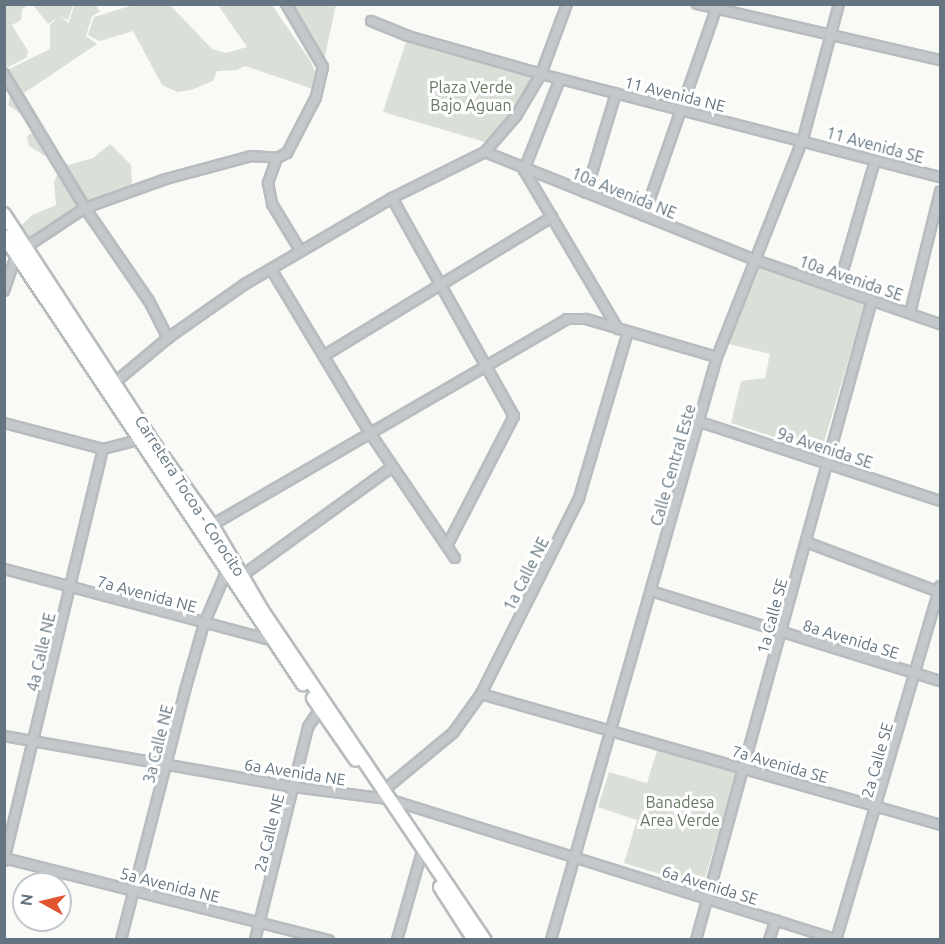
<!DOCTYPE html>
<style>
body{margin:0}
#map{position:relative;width:945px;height:944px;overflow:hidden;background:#f9f9f6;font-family:Ubuntu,sans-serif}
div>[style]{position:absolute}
.green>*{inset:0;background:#dae0d7}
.roads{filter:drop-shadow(2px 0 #b7bcbf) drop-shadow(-2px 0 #b7bcbf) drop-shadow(0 2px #b7bcbf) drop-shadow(0 -2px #b7bcbf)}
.minor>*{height:8px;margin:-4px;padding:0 4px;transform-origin:4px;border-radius:4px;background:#c4c8cb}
.primary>*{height:12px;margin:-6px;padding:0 6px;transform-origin:6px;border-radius:6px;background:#fff}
span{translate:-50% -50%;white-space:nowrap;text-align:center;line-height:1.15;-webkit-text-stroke:6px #fff;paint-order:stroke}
.park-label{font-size:16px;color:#677963}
.street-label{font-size:16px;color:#647581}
.frame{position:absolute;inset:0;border:6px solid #647581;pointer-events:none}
.north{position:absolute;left:12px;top:872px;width:60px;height:60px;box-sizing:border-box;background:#fff;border:2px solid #c1c8cd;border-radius:50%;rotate:278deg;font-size:16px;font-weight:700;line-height:24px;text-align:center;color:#647581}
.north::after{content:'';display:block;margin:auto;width:21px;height:27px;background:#e0552f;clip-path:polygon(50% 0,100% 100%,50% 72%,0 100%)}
</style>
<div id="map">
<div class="green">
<i style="clip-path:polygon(5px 4px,29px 5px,22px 9px,21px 20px,12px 25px,28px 51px,27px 57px,5px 69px)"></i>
<i style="clip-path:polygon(33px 5px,73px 5px,68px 20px,59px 16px,69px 23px,74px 5px,96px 5px,100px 12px,92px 16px,86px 36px,97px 44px,24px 93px,57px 148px,45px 156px,29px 146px,27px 136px,37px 130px,28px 113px,21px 114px,8px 105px,11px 94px,5px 85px,5px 71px,50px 49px,50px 25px,57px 18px,48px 24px)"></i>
<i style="clip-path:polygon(133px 5px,170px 5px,212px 49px,226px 53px,247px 47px,218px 5px,272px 5px,311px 62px,317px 76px,313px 89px,245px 66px,237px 70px,217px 71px,213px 81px,191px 90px,177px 92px,162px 85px,133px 31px,100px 41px,88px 35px,94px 17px)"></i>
<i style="clip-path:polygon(336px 5px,324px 60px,290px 6px)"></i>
<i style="clip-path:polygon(407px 39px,537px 72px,499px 130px,485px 142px,383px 112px)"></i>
<i style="clip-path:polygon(110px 144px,131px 165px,132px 187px,84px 207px,25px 241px,19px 228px,32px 215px,56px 205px,54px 182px,63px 162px,69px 165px,93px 158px)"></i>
<i style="clip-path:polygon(757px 265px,865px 304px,821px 452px,731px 423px,741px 381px,765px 378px,770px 354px,729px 344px)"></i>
<i style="clip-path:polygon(658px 747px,738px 771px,702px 887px,624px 863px,637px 820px,598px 807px,609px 772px,647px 783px)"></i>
</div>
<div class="roads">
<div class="minor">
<i style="left:697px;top:4px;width:249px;rotate:13deg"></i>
<i style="left:371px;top:21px;width:40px;rotate:22deg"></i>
<i style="left:408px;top:36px;width:138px;rotate:15.9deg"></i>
<i style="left:541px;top:74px;width:412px;rotate:14.5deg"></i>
<i style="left:4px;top:74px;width:157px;rotate:58.8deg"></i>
<i style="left:85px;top:208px;width:113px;rotate:55.5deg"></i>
<i style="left:149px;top:301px;width:42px;rotate:62.8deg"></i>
<i style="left:560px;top:79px;width:98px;rotate:111.6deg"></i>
<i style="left:524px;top:170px;width:185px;rotate:59.4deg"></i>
<i style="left:485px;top:152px;width:289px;rotate:21.8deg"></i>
<i style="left:753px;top:259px;width:198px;rotate:19.2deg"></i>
<i style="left:277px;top:158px;width:27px;rotate:110deg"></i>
<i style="left:268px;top:183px;width:21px;rotate:79deg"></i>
<i style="left:272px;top:204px;width:54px;rotate:58.7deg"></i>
<i style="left:586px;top:193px;width:104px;rotate:-73.3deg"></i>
<i style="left:392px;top:198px;width:250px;rotate:60.8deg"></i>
<i style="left:514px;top:416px;width:146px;rotate:117.3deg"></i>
<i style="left:644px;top:216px;width:222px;rotate:-70.8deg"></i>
<i style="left:271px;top:269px;width:192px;rotate:58.9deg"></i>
<i style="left:370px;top:433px;width:151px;rotate:55.8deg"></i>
<i style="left:838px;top:288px;width:132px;rotate:-73.8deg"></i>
<i style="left:4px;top:291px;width:40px;rotate:-71.1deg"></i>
<i style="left:17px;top:253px;width:82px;rotate:-33.5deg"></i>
<i style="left:85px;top:208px;width:86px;rotate:-19.7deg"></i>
<i style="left:166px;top:179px;width:88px;rotate:-15.1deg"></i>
<i style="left:251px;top:156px;width:26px;rotate:4deg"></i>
<i style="left:277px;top:158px;width:11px;rotate:-27deg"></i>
<i style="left:287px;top:153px;width:63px;rotate:-62.6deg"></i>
<i style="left:316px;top:97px;width:31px;rotate:-77deg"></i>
<i style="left:323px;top:67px;width:73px;rotate:-120.4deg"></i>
<i style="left:910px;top:313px;width:125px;rotate:-76.1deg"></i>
<i style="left:325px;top:355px;width:266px;rotate:-31.3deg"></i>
<i style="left:113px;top:384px;width:72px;rotate:-39.9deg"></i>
<i style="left:168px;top:338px;width:94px;rotate:-35deg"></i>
<i style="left:245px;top:284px;width:170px;rotate:-30.3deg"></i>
<i style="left:392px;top:198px;width:104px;rotate:-26.3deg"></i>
<i style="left:485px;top:152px;width:48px;rotate:-49.3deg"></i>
<i style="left:516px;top:116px;width:49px;rotate:-59.2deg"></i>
<i style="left:541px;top:74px;width:75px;rotate:-69.6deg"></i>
<i style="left:700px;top:422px;width:253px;rotate:18.2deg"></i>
<i style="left:4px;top:423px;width:102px;rotate:14.7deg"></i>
<i style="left:103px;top:449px;width:40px;rotate:-14.4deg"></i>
<i style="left:212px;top:525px;width:410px;rotate:-30.1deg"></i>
<i style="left:567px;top:319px;width:19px"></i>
<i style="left:586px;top:319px;width:136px;rotate:16.2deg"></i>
<i style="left:806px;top:542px;width:142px;rotate:20.6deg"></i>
<i style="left:4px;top:569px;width:280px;rotate:14.9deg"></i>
<i style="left:243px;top:575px;width:184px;rotate:-35.9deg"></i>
<i style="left:651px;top:591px;width:303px;rotate:17.3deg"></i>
<i style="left:481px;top:694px;width:477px;rotate:15.9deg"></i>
<i style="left:4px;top:736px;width:294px;rotate:10deg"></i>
<i style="left:294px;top:787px;width:95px;rotate:7.3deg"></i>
<i style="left:388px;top:799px;width:471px;rotate:17.4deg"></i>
<i style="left:384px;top:790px;width:89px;rotate:-39.6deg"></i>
<i style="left:453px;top:733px;width:48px;rotate:-54.3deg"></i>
<i style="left:481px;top:694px;width:219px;rotate:-63.4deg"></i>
<i style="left:579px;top:498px;width:173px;rotate:-73.6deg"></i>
<i style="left:4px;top:858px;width:335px;rotate:14.2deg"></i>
<i style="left:4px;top:861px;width:424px;rotate:-76.5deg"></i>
<i style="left:121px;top:940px;width:261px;rotate:-75.6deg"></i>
<i style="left:186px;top:687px;width:66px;rotate:-74.1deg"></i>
<i style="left:204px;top:624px;width:59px;rotate:-66.9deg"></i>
<i style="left:255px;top:940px;width:219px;rotate:-76deg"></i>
<i style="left:308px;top:727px;width:25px;rotate:-56deg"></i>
<i style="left:397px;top:940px;width:96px;rotate:-74.2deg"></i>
<i style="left:551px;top:940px;width:606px;rotate:-74.11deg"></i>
<i style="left:717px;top:357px;width:234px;rotate:-68.5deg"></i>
<i style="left:803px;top:139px;width:140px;rotate:-75.1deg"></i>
<i style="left:696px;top:940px;width:664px;rotate:-74.62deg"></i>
<i style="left:769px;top:940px;width:21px;rotate:-71deg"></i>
<i style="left:836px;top:940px;width:369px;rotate:-73.6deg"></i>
</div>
<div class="primary">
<i style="left:4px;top:214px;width:275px;rotate:56.9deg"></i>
<i style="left:154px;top:444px;width:100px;rotate:54.4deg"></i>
<i style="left:212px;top:525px;width:99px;rotate:59.5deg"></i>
<i style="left:262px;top:610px;width:398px;rotate:56deg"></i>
<i style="left:4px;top:236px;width:539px;rotate:56.28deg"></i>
<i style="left:313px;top:698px;width:75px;rotate:55.3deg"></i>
<i style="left:440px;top:887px;width:63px;rotate:57.3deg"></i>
</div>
</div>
<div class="park-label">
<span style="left:471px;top:96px">Plaza Verde<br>Bajo Aguan</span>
<span style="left:680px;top:811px">Banadesa<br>Area Verde</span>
</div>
<div class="street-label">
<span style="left:675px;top:94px;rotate:14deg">11 Avenida NE</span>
<span style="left:875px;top:145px;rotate:15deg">11 Avenida SE</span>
<span style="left:624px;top:193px;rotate:22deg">10a Avenida NE</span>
<span style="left:851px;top:278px;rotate:19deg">10a Avenida SE</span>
<span style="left:825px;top:448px;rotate:18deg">9a Avenida SE</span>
<span style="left:673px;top:465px;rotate:-74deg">Calle Central Este</span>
<span style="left:190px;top:496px;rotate:57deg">Carretera Tocoa - Corocito</span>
<span style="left:526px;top:574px;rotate:-63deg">1a Calle NE</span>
<span style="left:147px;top:594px;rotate:15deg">7a Avenida NE</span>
<span style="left:772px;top:616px;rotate:-75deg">1a Calle SE</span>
<span style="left:851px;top:639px;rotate:17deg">8a Avenida SE</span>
<span style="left:41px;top:652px;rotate:-77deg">4a Calle NE</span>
<span style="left:158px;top:744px;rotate:-76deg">3a Calle NE</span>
<span style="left:877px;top:760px;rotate:-74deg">2a Calle SE</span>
<span style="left:780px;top:764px;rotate:16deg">7a Avenida SE</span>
<span style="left:295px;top:772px;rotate:9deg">6a Avenida NE</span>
<span style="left:269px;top:833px;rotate:-76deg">2a Calle NE</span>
<span style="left:170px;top:885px;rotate:14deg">5a Avenida NE</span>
<span style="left:710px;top:885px;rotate:17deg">6a Avenida SE</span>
</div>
<div class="frame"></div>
<div class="north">N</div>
</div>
